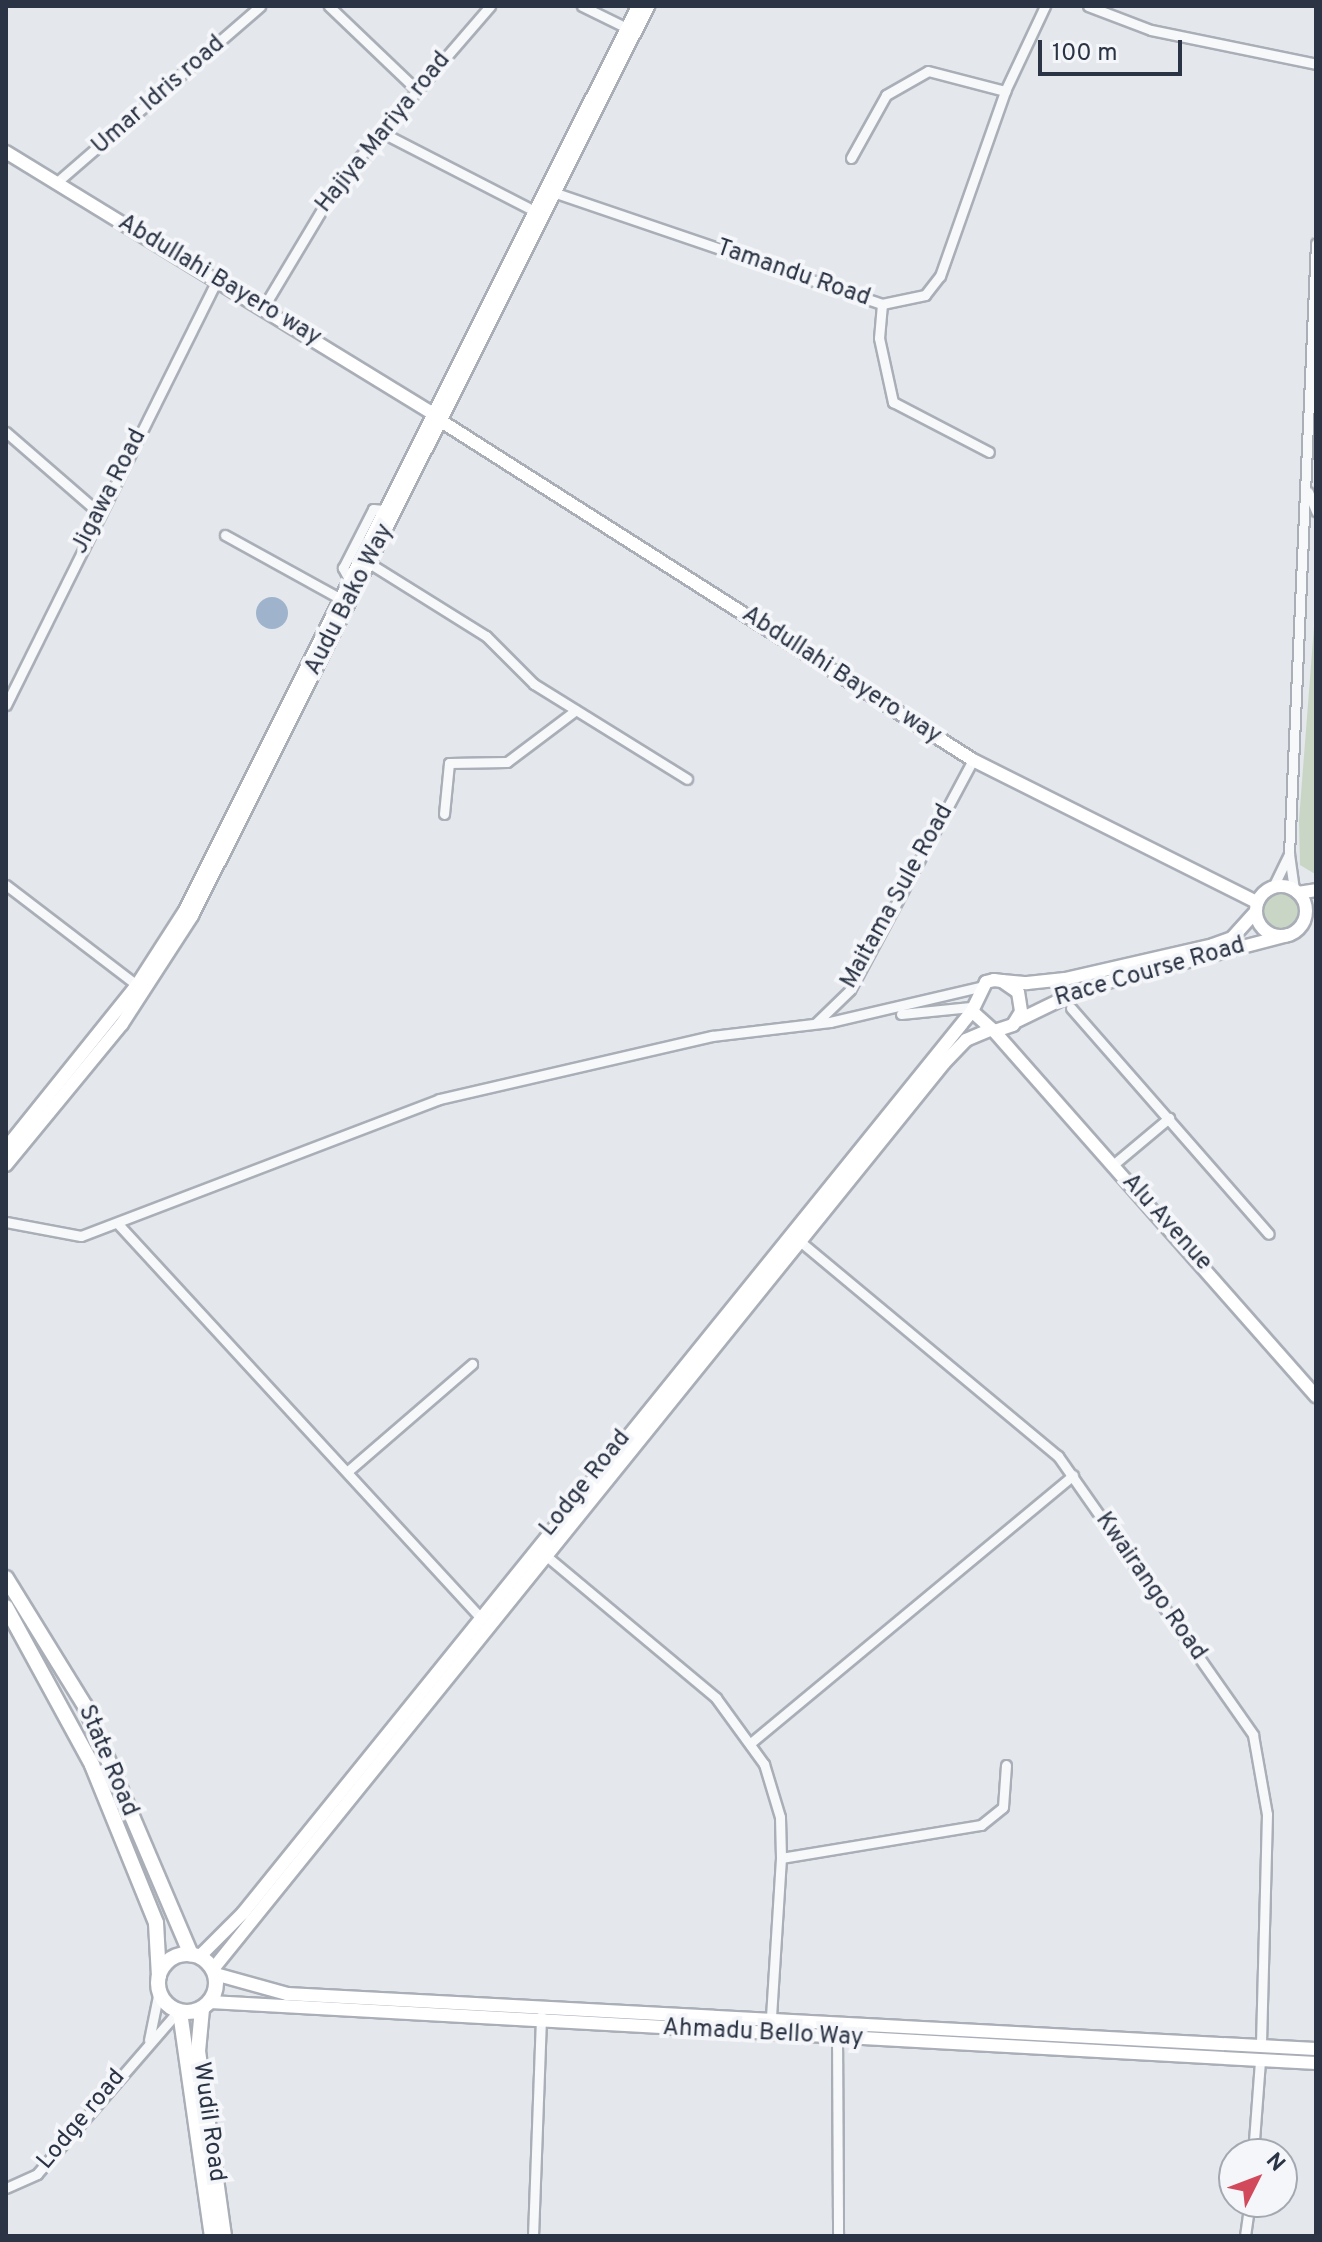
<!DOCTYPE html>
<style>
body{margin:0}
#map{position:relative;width:1322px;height:2242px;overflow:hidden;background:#e4e7ec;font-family:Overpass,sans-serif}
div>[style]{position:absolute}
.green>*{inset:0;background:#c9d6c5}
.round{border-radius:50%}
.water>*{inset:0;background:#9fb4cc}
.roads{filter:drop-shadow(2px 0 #a9aeb7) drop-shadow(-2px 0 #a9aeb7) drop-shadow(0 2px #a9aeb7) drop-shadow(0 -2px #a9aeb7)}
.street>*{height:9px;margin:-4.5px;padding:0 4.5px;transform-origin:4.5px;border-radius:4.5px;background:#f7f8fa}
.secondary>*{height:12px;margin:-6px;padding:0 6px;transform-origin:6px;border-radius:6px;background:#fff}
.secondary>.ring{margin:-6px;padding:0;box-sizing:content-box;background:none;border:12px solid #fff;border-radius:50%}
.primary>*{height:14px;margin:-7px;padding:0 7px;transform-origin:7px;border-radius:7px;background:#fff}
.primary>.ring{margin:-7px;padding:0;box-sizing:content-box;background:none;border:14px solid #fff;border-radius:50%}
span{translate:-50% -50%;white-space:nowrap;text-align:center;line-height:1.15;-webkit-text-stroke:8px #f4f6f9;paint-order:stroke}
.street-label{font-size:24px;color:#2b3445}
.frame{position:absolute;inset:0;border:8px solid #2b3445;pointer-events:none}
.north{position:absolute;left:1218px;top:2138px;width:80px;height:80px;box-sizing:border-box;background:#f4f6f9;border:2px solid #a4a8b1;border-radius:50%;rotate:48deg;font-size:22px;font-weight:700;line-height:32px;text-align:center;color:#2b3445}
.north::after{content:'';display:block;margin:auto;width:28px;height:36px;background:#d1495b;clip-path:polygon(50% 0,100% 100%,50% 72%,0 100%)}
.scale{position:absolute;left:1038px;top:40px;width:144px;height:36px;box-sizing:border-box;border:4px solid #2b3445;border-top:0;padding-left:10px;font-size:24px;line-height:28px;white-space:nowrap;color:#2b3445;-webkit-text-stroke:6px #f4f6f9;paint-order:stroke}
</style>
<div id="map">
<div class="green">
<i style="clip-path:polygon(1316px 601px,1316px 874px,1315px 874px,1300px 865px,1299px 820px)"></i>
<i class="round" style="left:1262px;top:892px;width:38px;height:38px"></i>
</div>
<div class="water">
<i class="round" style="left:256px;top:597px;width:32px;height:32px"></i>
</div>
<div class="roads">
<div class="street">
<i style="left:329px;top:6px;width:122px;rotate:43.7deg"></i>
<i style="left:582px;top:6px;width:50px;rotate:26.1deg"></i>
<i style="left:1088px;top:6px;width:67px;rotate:20.9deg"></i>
<i style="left:1151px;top:30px;width:168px;rotate:11.6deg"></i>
<i style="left:381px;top:132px;width:173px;rotate:27.2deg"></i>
<i style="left:851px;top:158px;width:72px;rotate:-60.9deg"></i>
<i style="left:886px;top:95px;width:48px;rotate:-29.7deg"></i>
<i style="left:928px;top:71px;width:80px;rotate:14.6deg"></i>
<i style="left:56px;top:183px;width:270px;rotate:-40.9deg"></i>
<i style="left:550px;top:191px;width:351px;rotate:18.8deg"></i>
<i style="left:882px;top:304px;width:44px;rotate:-11.8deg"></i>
<i style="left:925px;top:295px;width:24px;rotate:-52deg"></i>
<i style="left:940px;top:276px;width:196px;rotate:-70.6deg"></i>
<i style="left:1005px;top:91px;width:94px;rotate:-64.8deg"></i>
<i style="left:882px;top:304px;width:34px;rotate:95deg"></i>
<i style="left:879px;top:338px;width:66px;rotate:77.7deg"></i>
<i style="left:893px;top:402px;width:108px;rotate:27.5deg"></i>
<i style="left:263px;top:308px;width:148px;rotate:-59.1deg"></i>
<i style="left:339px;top:181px;width:231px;rotate:-49.2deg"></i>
<i style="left:6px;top:432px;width:122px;rotate:41deg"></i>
<i style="left:1308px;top:492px;width:21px;rotate:67deg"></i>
<i style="left:225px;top:535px;width:130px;rotate:28.9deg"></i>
<i style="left:369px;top:563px;width:138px;rotate:32deg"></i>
<i style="left:486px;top:636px;width:68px;rotate:45deg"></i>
<i style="left:534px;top:684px;width:180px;rotate:31.8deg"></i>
<i style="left:349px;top:579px;width:13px;rotate:-119deg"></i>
<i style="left:343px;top:568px;width:66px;rotate:-63deg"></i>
<i style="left:373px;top:509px;width:10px;rotate:6deg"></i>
<i style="left:6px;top:705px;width:474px;rotate:-63.6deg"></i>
<i style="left:444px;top:814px;width:51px;rotate:-84.4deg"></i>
<i style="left:449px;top:763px;width:58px;rotate:-1deg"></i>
<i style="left:507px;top:762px;width:86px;rotate:-37deg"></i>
<i style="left:1289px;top:854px;width:35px;rotate:82deg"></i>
<i style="left:6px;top:885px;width:165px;rotate:37.4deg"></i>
<i style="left:1273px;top:887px;width:37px;rotate:-64deg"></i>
<i style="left:1289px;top:854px;width:611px;rotate:-87.47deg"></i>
<i style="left:1071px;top:1008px;width:300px;rotate:48.8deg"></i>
<i style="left:901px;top:1014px;width:70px;rotate:-5.7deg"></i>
<i style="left:816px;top:1023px;width:47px;rotate:-44.1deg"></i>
<i style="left:850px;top:990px;width:261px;rotate:-61.9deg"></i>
<i style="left:1114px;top:1164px;width:72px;rotate:-39.9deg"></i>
<i style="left:6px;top:1222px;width:76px;rotate:10.6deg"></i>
<i style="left:81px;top:1236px;width:383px;rotate:-20.9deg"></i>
<i style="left:439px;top:1099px;width:280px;rotate:-13deg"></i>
<i style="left:712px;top:1036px;width:119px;rotate:-6.8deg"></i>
<i style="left:830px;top:1022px;width:153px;rotate:-13.2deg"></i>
<i style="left:119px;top:1225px;width:531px;rotate:47.36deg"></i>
<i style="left:802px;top:1243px;width:333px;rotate:39.8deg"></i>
<i style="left:1058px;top:1456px;width:340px;rotate:55deg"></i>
<i style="left:1253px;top:1735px;width:80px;rotate:80deg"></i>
<i style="left:1267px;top:1814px;width:232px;rotate:91.5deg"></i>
<i style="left:348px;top:1471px;width:164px;rotate:-40.8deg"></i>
<i style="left:544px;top:1554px;width:224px;rotate:39.9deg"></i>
<i style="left:716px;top:1698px;width:82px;rotate:54deg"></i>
<i style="left:764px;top:1764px;width:55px;rotate:73.2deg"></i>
<i style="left:780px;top:1817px;width:41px;rotate:88.6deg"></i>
<i style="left:781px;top:1858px;width:177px;rotate:93.6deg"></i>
<i style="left:753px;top:1741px;width:416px;rotate:-39.7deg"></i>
<i style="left:781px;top:1858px;width:203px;rotate:-9.4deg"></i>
<i style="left:981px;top:1825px;width:28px;rotate:-39deg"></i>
<i style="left:1003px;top:1807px;width:42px;rotate:-85.9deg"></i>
<i style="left:837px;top:2032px;width:204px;rotate:89.7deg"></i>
<i style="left:149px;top:2040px;width:50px;rotate:-78.5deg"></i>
<i style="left:1253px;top:2154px;width:94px;rotate:-85.7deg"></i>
<i style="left:6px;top:2188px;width:34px;rotate:-24deg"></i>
<i style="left:37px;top:2174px;width:216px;rotate:-49.1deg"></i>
<i style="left:533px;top:2236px;width:220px;rotate:-87.9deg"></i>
<i style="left:1245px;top:2236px;width:34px;rotate:-82deg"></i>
</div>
<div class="secondary">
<i style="left:6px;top:152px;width:498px;rotate:31.5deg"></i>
<i style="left:441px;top:421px;width:631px;rotate:32.51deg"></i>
<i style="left:973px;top:760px;width:318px;rotate:26.6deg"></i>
<i class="ring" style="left:1256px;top:886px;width:38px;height:38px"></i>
<i style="left:1298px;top:893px;width:18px;rotate:-9deg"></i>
<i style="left:1002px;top:981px;width:19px;rotate:35deg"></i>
<i style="left:1018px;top:992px;width:20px;rotate:81deg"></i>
<i style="left:1021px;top:1012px;width:15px;rotate:122deg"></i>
<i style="left:1013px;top:1025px;width:20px;rotate:162deg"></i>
<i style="left:994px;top:1031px;width:30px;rotate:-138deg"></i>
<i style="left:972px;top:1011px;width:32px;rotate:-64deg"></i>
<i style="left:986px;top:982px;width:8px;rotate:-14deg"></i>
<i style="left:994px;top:980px;width:8px;rotate:7deg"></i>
<i style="left:1002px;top:981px;width:25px;rotate:5deg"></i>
<i style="left:1027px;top:983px;width:38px;rotate:-6deg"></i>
<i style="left:1065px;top:979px;width:152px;rotate:-12.9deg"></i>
<i style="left:1213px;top:945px;width:20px;rotate:-20deg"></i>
<i style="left:1232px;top:938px;width:36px;rotate:-48deg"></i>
<i style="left:1017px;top:1021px;width:76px;rotate:-25.9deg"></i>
<i style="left:1085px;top:988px;width:210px;rotate:-14.6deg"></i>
<i style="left:994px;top:1031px;width:487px;rotate:48.6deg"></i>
<i style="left:6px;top:1148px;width:209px;rotate:-51.2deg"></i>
<i style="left:137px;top:985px;width:87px;rotate:-57.2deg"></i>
<i style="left:184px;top:912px;width:1013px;rotate:-63.38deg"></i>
<i style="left:6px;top:1165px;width:183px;rotate:-50.6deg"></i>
<i style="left:122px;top:1024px;width:129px;rotate:-57.1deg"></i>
<i style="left:192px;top:916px;width:1018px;rotate:-63.38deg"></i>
<i style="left:200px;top:1956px;width:61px;rotate:-45deg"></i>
<i style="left:243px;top:1913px;width:1160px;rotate:-51.05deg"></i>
<i style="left:213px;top:1969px;width:1164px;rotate:-51.1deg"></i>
<i style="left:944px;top:1063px;width:32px;rotate:-46deg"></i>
<i style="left:966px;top:1040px;width:25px;rotate:-23deg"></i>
<i style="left:215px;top:1974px;width:75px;rotate:15.5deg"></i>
<i style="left:287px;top:1994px;width:1030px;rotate:3.06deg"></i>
<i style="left:210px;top:2002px;width:1108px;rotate:3.16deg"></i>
</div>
<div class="primary">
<i style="left:6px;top:1578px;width:150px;rotate:58.3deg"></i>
<i style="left:85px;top:1706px;width:270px;rotate:66.9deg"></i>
<i style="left:6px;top:1607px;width:180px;rotate:61.4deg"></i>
<i style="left:92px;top:1765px;width:170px;rotate:67.9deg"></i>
<i style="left:156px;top:1923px;width:53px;rotate:86.8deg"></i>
<i class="ring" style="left:158px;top:1954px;width:44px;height:44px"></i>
<i style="left:202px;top:2009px;width:42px;rotate:95.4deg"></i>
<i style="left:198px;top:2051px;width:187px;rotate:82deg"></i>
<i style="left:180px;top:2012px;width:226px;rotate:81.9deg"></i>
</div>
</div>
<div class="street-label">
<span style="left:159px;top:96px;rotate:-41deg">Umar Idris road</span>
<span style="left:384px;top:133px;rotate:-51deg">Hajiya Mariya road</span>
<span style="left:793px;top:274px;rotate:19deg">Tamandu Road</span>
<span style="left:219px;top:281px;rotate:31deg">Abdullahi Bayero way</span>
<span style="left:110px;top:492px;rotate:-63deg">Jigawa Road</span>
<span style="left:350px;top:600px;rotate:-63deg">Audu Bako Way</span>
<span style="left:841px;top:676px;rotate:33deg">Abdullahi Bayero way</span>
<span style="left:898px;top:897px;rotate:-61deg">Maitama Sule Road</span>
<span style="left:1150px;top:973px;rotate:-16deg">Race Course Road</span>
<span style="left:1166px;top:1223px;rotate:48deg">Alu Avenue</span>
<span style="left:586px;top:1484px;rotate:-51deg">Lodge Road</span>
<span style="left:1150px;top:1587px;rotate:55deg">Kwairango Road</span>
<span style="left:107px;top:1761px;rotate:67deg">State Road</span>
<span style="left:763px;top:2034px;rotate:3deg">Ahmadu Bello Way</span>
<span style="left:82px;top:2120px;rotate:-50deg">Lodge road</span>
<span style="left:208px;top:2122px;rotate:82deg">Wudil Road</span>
</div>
<div class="frame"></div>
<div class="north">N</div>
<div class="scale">100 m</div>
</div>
